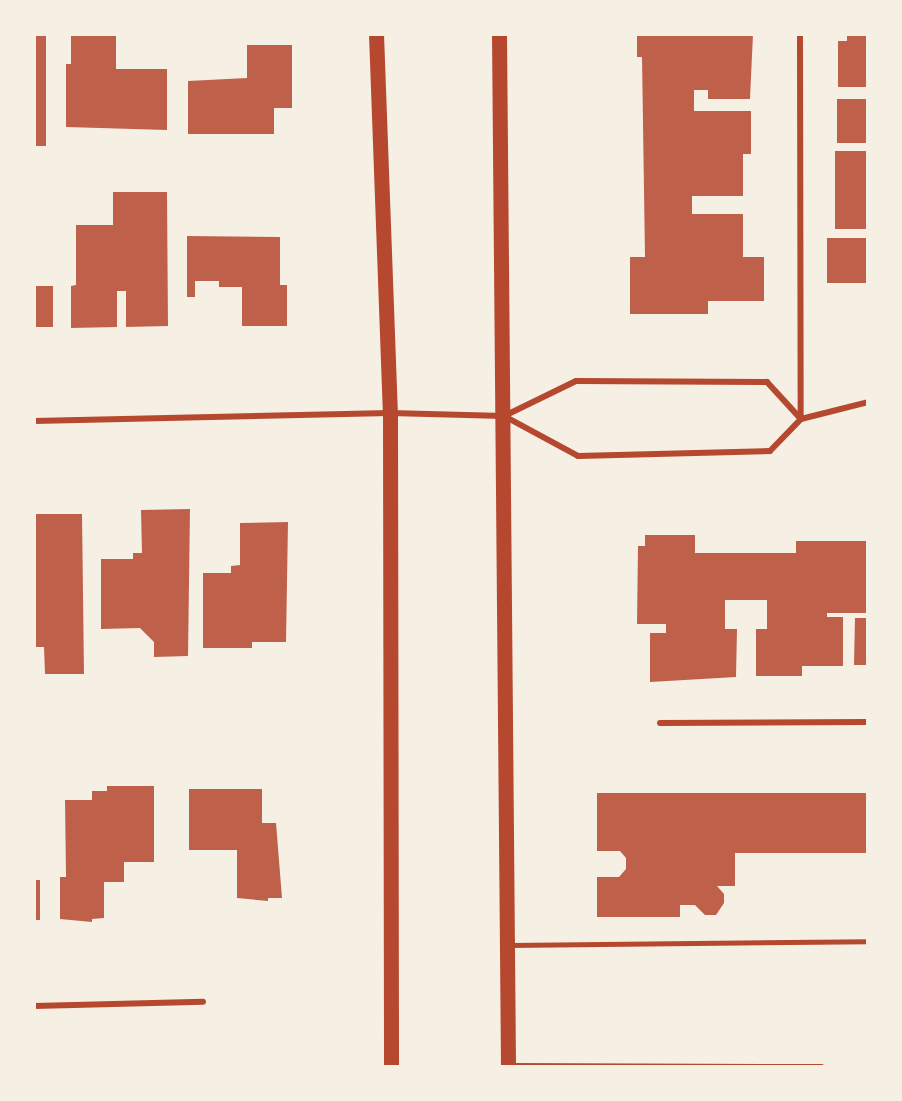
<!DOCTYPE html>
<style>
body{margin:0}
#map{position:relative;width:902px;height:1101px;overflow:hidden;background:#f6efe4;font-family:Merriweather,serif}
div>[style]{position:absolute}
.building>*{inset:0;background:#bf614a}
.service>*{height:4.5px;margin:-2.25px;padding:0 2.25px;transform-origin:2.25px;border-radius:2.25px;background:#b5482f}
.minor>*{height:6px;margin:-3px;padding:0 3px;transform-origin:3px;border-radius:3px;background:#b5482f}
.primary>*{height:15px;margin:-7.5px;padding:0 7.5px;transform-origin:7.5px;border-radius:7.5px;background:#b5482f}
span{translate:-50% -50%;white-space:nowrap;text-align:center;line-height:1.15;-webkit-text-stroke:5px #f6efe4;paint-order:stroke}
.frame{position:absolute;inset:0;border:36px solid #f6efe4;pointer-events:none}
</style>
<div id="map">
<div class="building">
<i style="clip-path:polygon(34px 34px,46px 34px,46px 146px,34px 146px)"></i>
<i style="clip-path:polygon(71px 34px,116px 34px,116px 69px,167px 69px,167px 130px,66px 127px,66px 64px,71px 64px)"></i>
<i style="clip-path:polygon(637px 34px,753px 34px,750px 99px,708px 99px,708px 90px,694px 90px,694px 111px,751px 111px,751px 154px,743px 154px,743px 196px,692px 196px,692px 214px,743px 214px,743px 257px,764px 257px,764px 301px,708px 301px,708px 314px,630px 314px,630px 257px,645px 257px,642px 57px,637px 57px)"></i>
<i style="clip-path:polygon(847px 34px,868px 34px,868px 87px,838px 87px,838px 41px,847px 41px)"></i>
<i style="clip-path:polygon(247px 45px,292px 45px,292px 108px,274px 108px,274px 134px,188px 134px,188px 81px,247px 78px)"></i>
<i style="clip-path:polygon(837px 99px,868px 99px,868px 143px,837px 143px)"></i>
<i style="clip-path:polygon(835px 151px,868px 151px,868px 229px,835px 229px)"></i>
<i style="clip-path:polygon(113px 192px,167px 192px,168px 326px,126px 327px,126px 291px,117px 291px,117px 327px,71px 328px,71px 286px,76px 285px,76px 225px,113px 225px)"></i>
<i style="clip-path:polygon(187px 236px,280px 237px,280px 285px,287px 285px,287px 326px,242px 326px,242px 287px,219px 287px,219px 281px,195px 281px,195px 297px,187px 297px)"></i>
<i style="clip-path:polygon(827px 238px,868px 238px,868px 283px,827px 283px)"></i>
<i style="clip-path:polygon(34px 286px,53px 286px,53px 327px,34px 327px)"></i>
<i style="clip-path:polygon(190px 509px,188px 656px,154px 657px,154px 642px,140px 628px,101px 629px,101px 559px,133px 559px,133px 553px,142px 553px,141px 510px)"></i>
<i style="clip-path:polygon(34px 514px,82px 514px,84px 674px,45px 674px,44px 647px,34px 647px)"></i>
<i style="clip-path:polygon(288px 522px,286px 642px,252px 642px,252px 648px,203px 648px,203px 573px,231px 573px,231px 566px,240px 565px,240px 523px)"></i>
<i style="clip-path:polygon(645px 535px,695px 535px,695px 553px,796px 553px,796px 541px,868px 541px,868px 613px,827px 613px,827px 617px,843px 617px,843px 666px,802px 666px,802px 676px,756px 676px,756px 629px,767px 629px,767px 600px,725px 600px,725px 629px,737px 629px,736px 677px,650px 682px,650px 633px,666px 633px,666px 624px,637px 624px,638px 546px,645px 546px)"></i>
<i style="clip-path:polygon(855px 618px,868px 618px,868px 665px,854px 665px)"></i>
<i style="clip-path:polygon(107px 786px,154px 786px,154px 862px,124px 862px,124px 882px,104px 882px,104px 918px,92px 919px,92px 922px,60px 919px,60px 877px,66px 877px,65px 800px,92px 800px,92px 791px,107px 791px)"></i>
<i style="clip-path:polygon(189px 789px,262px 789px,262px 823px,276px 823px,282px 898px,268px 898px,268px 901px,237px 898px,237px 850px,189px 850px)"></i>
<i style="clip-path:polygon(597px 793px,868px 793px,868px 853px,735px 853px,735px 886px,717px 886px,724px 894px,724px 903px,716px 915px,705px 915px,695px 905px,680px 905px,680px 917px,597px 917px,597px 877px,619px 877px,626px 869px,626px 858px,620px 851px,597px 851px)"></i>
<i style="clip-path:polygon(34px 880px,40px 880px,40px 920px,34px 920px)"></i>
</div>
<div class="service">
<i style="left:510px;top:945px;width:358px;rotate:-0.6deg"></i>
<i style="left:511px;top:1065px;width:310px;rotate:0.2deg"></i>
</div>
<div class="minor">
<i style="left:800px;top:34px;width:385px;rotate:89.9deg"></i>
<i style="left:504px;top:416px;width:80px;rotate:-25.9deg"></i>
<i style="left:576px;top:381px;width:191px;rotate:0.3deg"></i>
<i style="left:767px;top:382px;width:49px;rotate:47.5deg"></i>
<i style="left:34px;top:421px;width:356px;rotate:-1.3deg"></i>
<i style="left:390px;top:413px;width:114px;rotate:1.5deg"></i>
<i style="left:504px;top:416px;width:84px;rotate:28.4deg"></i>
<i style="left:578px;top:456px;width:192px;rotate:-1.5deg"></i>
<i style="left:770px;top:451px;width:45px;rotate:-45.9deg"></i>
<i style="left:801px;top:419px;width:69px;rotate:-14.2deg"></i>
<i style="left:660px;top:723px;width:208px;rotate:-0.3deg"></i>
<i style="left:34px;top:1006px;width:169px;rotate:-1.4deg"></i>
</div>
<div class="primary">
<i style="left:376px;top:34px;width:379px;rotate:87.9deg"></i>
<i style="left:390px;top:413px;width:653px;rotate:89.91deg"></i>
<i style="left:499px;top:34px;width:1032px;rotate:89.5deg"></i>
</div>
<div class="frame"></div>
</div>
